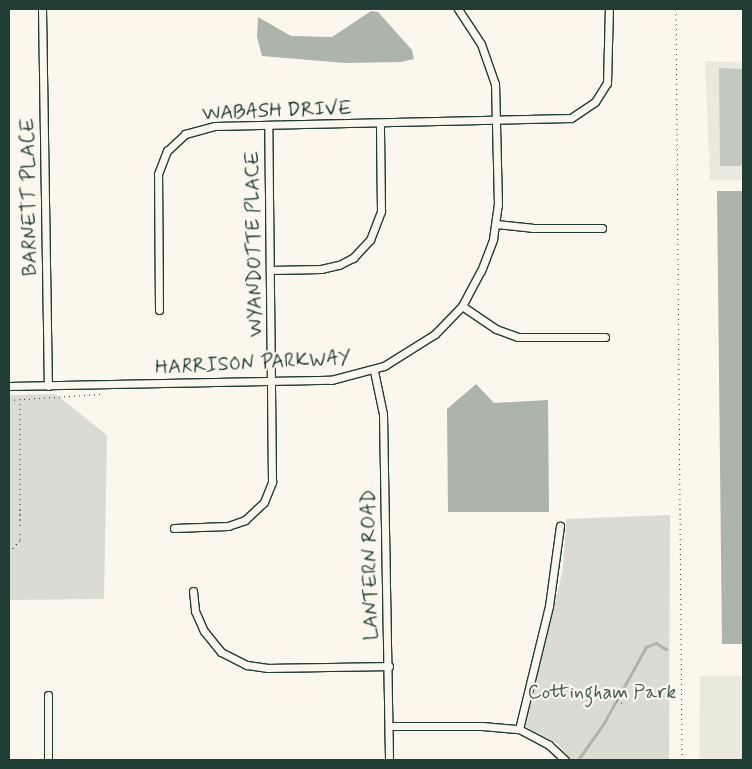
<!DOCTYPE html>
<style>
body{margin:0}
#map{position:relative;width:752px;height:769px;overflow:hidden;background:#fbf7ec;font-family:Mynerve,sans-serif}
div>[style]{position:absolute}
.built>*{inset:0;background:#eae9de}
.green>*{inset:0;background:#dbdcd1}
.water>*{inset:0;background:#adb4aa}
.stream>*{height:2.5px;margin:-1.25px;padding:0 1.25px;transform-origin:1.25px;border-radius:1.25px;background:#adb4aa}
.building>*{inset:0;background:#c4c9be}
.path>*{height:1px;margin-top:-0.5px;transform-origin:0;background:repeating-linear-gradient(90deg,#1f3d34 0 1px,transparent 0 5px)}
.roads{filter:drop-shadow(1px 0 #1f3d34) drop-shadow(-1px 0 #1f3d34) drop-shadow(0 1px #1f3d34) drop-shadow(0 -1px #1f3d34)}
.street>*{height:7px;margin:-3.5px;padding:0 3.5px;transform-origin:3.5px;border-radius:3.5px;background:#fbf7ec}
span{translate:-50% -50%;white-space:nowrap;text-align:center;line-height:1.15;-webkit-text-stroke:4.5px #fbf7ec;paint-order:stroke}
.street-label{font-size:20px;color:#1f3d34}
.park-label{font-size:20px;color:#455d53}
.frame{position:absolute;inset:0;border:10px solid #1f3d34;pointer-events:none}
</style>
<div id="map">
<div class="built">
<i style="clip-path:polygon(705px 61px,743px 62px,743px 180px,710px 180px)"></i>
<i style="clip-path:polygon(700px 676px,743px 676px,743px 760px,699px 760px)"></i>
</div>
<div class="green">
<i style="clip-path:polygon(55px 394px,107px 435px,104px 599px,9px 600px,9px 395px)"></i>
<i style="clip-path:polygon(670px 515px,669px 760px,571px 760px,558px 744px,525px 726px,563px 569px,566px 519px)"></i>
</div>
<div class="water">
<i style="clip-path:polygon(371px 11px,378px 12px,412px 50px,414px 59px,401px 62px,345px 63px,262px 56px,257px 37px,258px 17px,291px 36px,332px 37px)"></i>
<i style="clip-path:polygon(717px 191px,743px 191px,743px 644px,722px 644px)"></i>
<i style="clip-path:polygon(476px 384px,494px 403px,548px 400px,549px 512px,448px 512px,447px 409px)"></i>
</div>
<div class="stream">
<i style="left:578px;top:760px;width:45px;rotate:-54.9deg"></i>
<i style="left:604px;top:723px;width:87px;rotate:-61.1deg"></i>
<i style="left:646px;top:647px;width:11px;rotate:-22deg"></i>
<i style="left:656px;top:643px;width:12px;rotate:31deg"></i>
</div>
<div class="building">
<i style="clip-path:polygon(719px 68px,743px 69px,743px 165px,740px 166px,720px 166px)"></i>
</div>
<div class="path">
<i style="left:676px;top:9px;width:751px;rotate:89.54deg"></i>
<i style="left:9px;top:400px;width:92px;rotate:-3.7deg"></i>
<i style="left:9px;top:552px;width:16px;rotate:-47deg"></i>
<i style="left:20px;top:540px;width:141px;rotate:-90deg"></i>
<i style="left:612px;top:698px;width:11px;rotate:27deg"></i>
</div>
<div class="roads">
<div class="street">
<i style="left:42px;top:9px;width:377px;rotate:89.1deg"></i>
<i style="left:496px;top:224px;width:36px;rotate:6deg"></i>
<i style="left:532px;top:228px;width:70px"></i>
<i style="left:271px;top:270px;width:50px;rotate:-1.1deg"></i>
<i style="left:321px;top:269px;width:18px;rotate:-13deg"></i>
<i style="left:339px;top:265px;width:16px;rotate:-27deg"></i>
<i style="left:353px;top:258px;width:25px;rotate:-47deg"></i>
<i style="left:370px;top:240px;width:31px;rotate:-69deg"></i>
<i style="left:381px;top:211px;width:87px;rotate:-90.7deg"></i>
<i style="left:462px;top:306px;width:41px;rotate:34.1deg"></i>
<i style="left:496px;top:329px;width:23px;rotate:20deg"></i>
<i style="left:518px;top:337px;width:87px"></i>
<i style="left:159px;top:310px;width:136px;rotate:-90.4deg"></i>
<i style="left:158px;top:174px;width:25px;rotate:-69deg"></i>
<i style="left:167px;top:151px;width:25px;rotate:-43deg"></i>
<i style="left:185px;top:134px;width:31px;rotate:-15deg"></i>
<i style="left:215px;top:126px;width:356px;rotate:-1.3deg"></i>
<i style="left:571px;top:118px;width:29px;rotate:-34deg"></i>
<i style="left:595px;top:102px;width:22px;rotate:-58deg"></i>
<i style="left:607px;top:83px;width:74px;rotate:-88.5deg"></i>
<i style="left:374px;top:371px;width:44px;rotate:78.2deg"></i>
<i style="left:383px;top:414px;width:346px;rotate:89deg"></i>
<i style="left:9px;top:386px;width:322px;rotate:-1.1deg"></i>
<i style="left:331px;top:380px;width:55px;rotate:-14.8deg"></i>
<i style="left:384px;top:366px;width:60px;rotate:-32.1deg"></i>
<i style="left:435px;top:334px;width:39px;rotate:-46deg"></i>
<i style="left:462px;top:306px;width:40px;rotate:-62deg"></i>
<i style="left:481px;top:271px;width:34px;rotate:-69deg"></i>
<i style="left:493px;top:239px;width:34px;rotate:-82deg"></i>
<i style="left:498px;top:205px;width:121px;rotate:-91.4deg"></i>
<i style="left:495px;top:84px;width:42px;rotate:-109.3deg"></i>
<i style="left:481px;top:44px;width:42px;rotate:-123.3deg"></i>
<i style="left:174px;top:528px;width:54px;rotate:-2.1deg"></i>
<i style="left:228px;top:526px;width:18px;rotate:-19deg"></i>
<i style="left:245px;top:520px;width:26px;rotate:-43deg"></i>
<i style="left:264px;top:502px;width:22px;rotate:-68deg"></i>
<i style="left:272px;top:482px;width:357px;rotate:-90.6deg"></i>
<i style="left:193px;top:591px;width:20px;rotate:84deg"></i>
<i style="left:195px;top:611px;width:22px;rotate:66deg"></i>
<i style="left:204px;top:631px;width:27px;rotate:51deg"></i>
<i style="left:221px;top:652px;width:29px;rotate:27deg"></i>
<i style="left:247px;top:665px;width:21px;rotate:8deg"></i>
<i style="left:268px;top:668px;width:121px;rotate:-0.9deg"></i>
<i style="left:48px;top:695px;width:65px;rotate:90deg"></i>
<i style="left:389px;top:726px;width:93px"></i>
<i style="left:482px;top:726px;width:37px;rotate:5deg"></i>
<i style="left:519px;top:729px;width:34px;rotate:28deg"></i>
<i style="left:549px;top:745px;width:22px;rotate:43deg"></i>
<i style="left:519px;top:729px;width:127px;rotate:-76.3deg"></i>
<i style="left:549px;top:606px;width:81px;rotate:-82.2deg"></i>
</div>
</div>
<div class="street-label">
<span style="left:277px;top:111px;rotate:-2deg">WABASH DRIVE</span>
<span style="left:29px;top:197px;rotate:-91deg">BARNETT PLACE</span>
<span style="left:254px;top:244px;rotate:-91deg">WYANDOTTE PLACE</span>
<span style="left:253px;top:363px;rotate:-3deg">HARRISON PARKWAY</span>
<span style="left:370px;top:565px;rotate:-91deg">LANTERN ROAD</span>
</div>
<div class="park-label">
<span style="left:602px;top:692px">Cottingham Park</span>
</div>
<div class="frame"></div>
</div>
